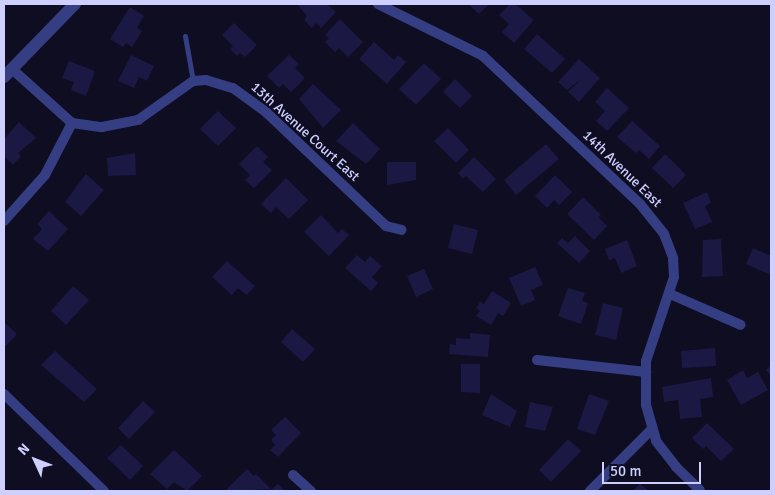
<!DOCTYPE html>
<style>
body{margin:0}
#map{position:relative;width:775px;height:495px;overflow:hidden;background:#0e0d22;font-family:Signika,sans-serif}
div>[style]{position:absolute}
.building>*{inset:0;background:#1b1844}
.service>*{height:5px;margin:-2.5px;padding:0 2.5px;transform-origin:2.5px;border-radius:2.5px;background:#363e83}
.minor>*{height:10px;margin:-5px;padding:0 5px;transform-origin:5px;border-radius:5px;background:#363e83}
.tertiary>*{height:12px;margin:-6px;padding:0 6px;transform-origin:6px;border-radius:6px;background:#363e83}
span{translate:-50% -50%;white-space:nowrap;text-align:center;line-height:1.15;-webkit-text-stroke:4.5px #0e0d22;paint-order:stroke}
.street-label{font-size:14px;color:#cecfff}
.frame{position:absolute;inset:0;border:5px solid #cecfff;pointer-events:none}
.north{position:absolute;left:10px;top:435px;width:50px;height:50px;-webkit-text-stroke:4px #0e0d22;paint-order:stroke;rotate:313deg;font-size:14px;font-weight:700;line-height:20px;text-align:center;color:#cecfff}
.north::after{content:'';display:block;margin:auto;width:18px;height:22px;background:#cecfff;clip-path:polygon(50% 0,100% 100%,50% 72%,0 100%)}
.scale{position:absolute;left:602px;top:462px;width:99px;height:22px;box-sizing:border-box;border:2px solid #cecfff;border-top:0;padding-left:6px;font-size:15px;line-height:18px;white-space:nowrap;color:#cecfff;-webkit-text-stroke:4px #0e0d22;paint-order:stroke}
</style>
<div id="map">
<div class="building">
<i style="clip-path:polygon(297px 4px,327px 4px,336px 12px,321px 28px,316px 23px,312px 28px,304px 20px,307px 16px)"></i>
<i style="clip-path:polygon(468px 4px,489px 4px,479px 14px)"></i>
<i style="clip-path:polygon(510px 4px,515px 4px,534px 20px,514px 43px,502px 32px,509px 24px,499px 15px)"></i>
<i style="clip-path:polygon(130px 7px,144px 16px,137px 28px,142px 31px,132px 47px,126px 43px,123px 47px,110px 39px)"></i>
<i style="clip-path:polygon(340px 19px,363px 42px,348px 57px,339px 48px,335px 52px,325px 42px,329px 38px,325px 35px)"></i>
<i style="clip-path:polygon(234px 23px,257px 45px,245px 57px,240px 53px,237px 56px,230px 49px,233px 46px,222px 35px)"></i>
<i style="clip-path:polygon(537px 34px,565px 59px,552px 73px,524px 49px)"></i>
<i style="clip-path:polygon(374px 42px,394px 60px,398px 55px,406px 62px,387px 84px,359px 59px)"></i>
<i style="clip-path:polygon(131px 55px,154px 66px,147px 81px,139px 77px,134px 88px,118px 81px)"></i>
<i style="clip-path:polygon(289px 55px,299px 64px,295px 68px,305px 78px,291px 92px,283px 84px,279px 88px,267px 76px)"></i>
<i style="clip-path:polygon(579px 59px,600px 78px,579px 102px,568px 92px,580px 80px,567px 90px,558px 82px)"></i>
<i style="clip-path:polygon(69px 61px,95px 71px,86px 96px,71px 90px,74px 82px,62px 78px)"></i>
<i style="clip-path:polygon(424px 63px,441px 79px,416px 105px,399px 89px)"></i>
<i style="clip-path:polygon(455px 79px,472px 96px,460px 108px,443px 92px)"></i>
<i style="clip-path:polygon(313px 84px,341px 110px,323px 128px,299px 99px)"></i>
<i style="clip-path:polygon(607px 88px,629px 108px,607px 131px,596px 121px,605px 111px,595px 102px)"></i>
<i style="clip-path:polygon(218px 111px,236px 128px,218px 146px,200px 129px)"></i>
<i style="clip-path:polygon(632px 121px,660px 146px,649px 159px,639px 150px,636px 153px,617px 137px)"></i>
<i style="clip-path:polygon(19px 122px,36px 138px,18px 153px,21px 156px,13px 165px,4px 156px,4px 139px)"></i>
<i style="clip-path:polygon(353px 123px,380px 149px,366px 164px,336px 141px)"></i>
<i style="clip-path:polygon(448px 128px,469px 150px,456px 163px,434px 141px)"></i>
<i style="clip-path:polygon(546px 144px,559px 159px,516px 195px,504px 180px)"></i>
<i style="clip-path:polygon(257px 146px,268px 157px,263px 162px,272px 170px,254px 188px,245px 180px,250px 175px,239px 164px)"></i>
<i style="clip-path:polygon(135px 153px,136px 175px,108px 176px,107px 158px)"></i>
<i style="clip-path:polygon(665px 154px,686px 175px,673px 188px,652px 168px)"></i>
<i style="clip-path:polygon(474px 157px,496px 179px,483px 192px,466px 176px,463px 179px,458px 173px)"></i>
<i style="clip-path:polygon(387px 162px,416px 162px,416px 180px,387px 185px)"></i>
<i style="clip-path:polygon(86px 174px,104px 190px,81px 216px,65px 202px)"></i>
<i style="clip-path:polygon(555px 175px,572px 192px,559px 205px,554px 200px,547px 208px,535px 196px)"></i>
<i style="clip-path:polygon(286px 178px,308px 200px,289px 219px,276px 207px,271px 213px,261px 204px)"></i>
<i style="clip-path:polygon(707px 192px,711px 203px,705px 206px,712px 222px,695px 229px,683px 203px)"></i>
<i style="clip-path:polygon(583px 197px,601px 215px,598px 217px,607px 226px,594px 240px,567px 214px)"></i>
<i style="clip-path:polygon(49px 211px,68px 229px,48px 251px,33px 239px,42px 229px,37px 224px)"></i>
<i style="clip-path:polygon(321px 215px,338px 233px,342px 229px,349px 235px,329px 256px,304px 232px)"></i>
<i style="clip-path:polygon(454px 224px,478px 230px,472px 254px,448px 248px)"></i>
<i style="clip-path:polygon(575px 236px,590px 251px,579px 263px,557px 243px,562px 238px,568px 243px)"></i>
<i style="clip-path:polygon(721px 239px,723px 276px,702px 277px,703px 240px)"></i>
<i style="clip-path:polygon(627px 240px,637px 266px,621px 273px,615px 258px,609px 260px,605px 249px)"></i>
<i style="clip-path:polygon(753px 248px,771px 256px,771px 275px,746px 264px)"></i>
<i style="clip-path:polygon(357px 255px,365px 262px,370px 256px,382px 266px,372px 277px,378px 283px,371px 291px,345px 268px)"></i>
<i style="clip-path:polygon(227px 261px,255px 286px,247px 295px,238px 288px,232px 295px,212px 277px)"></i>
<i style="clip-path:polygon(535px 267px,543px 285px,531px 290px,535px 300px,521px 306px,509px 278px)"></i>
<i style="clip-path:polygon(424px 269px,433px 289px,416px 297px,407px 276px)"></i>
<i style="clip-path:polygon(73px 286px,89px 300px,66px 325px,51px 311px)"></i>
<i style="clip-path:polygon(568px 288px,585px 293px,582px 301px,588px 303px,581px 324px,558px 316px)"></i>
<i style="clip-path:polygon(492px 291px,511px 303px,503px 316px,498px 313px,491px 325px,476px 316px,480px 311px,476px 308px,480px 302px,484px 304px)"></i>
<i style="clip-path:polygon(603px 303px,623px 308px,616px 340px,595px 335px)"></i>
<i style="clip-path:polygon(4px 322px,17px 334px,6px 346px,4px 344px)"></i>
<i style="clip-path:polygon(292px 329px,315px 349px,303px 362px,281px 342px)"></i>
<i style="clip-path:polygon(470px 333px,490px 335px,488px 357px,449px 354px,450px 344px,456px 345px,456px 338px,470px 339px)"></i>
<i style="clip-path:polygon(715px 348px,716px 366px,682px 368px,681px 351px)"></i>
<i style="clip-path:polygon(55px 351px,97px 389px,84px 402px,41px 365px)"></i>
<i style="clip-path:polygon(461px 364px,480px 364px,480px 393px,461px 392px)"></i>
<i style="clip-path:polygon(771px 364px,771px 376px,766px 370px)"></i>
<i style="clip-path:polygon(743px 370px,747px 378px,758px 372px,768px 390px,741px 405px,727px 380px)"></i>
<i style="clip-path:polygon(711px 378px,713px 397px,700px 399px,702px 417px,680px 419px,678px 400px,664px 402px,662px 387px)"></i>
<i style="clip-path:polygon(491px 394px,517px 411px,510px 427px,482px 415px)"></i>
<i style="clip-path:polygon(589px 394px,609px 401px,595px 435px,577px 429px)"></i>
<i style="clip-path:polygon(143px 401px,155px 412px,129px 439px,118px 428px)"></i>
<i style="clip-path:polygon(530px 402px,553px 407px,545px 431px,525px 427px)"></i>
<i style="clip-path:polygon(285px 417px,301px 433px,278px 457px,270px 450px,275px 445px,271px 440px,276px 435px,271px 430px)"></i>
<i style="clip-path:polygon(707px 423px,734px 449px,721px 461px,706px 446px,703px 449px,692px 438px)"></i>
<i style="clip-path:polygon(568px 439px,581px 451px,551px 482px,539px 470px)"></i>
<i style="clip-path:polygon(121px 445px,143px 466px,130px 480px,107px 458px)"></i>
<i style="clip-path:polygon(174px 450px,202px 476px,187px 491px,174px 482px,167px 489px,150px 474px)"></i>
<i style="clip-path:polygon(247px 469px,254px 476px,256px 474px,271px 489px,229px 491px,227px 489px)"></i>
<i style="clip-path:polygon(278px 484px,285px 491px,270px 491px)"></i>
<i style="clip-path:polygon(640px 484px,649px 491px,633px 491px)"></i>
</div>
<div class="service">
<i style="left:185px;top:36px;width:46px;rotate:79.9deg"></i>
</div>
<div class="minor">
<i style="left:378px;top:4px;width:117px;rotate:26.3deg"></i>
<i style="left:483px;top:56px;width:216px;rotate:43.3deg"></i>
<i style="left:640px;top:204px;width:38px;rotate:51deg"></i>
<i style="left:664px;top:234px;width:26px;rotate:69deg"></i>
<i style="left:673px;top:258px;width:19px;rotate:87deg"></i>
<i style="left:674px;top:277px;width:89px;rotate:108.4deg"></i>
<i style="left:646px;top:361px;width:44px;rotate:90deg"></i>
<i style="left:646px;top:405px;width:37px;rotate:74deg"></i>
<i style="left:656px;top:441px;width:33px;rotate:52deg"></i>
<i style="left:676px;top:467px;width:33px;rotate:44deg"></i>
<i style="left:12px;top:69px;width:81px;rotate:42deg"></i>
<i style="left:72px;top:123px;width:30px;rotate:8deg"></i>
<i style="left:102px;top:127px;width:37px;rotate:-11deg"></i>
<i style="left:138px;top:120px;width:67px;rotate:-35.3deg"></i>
<i style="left:193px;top:81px;width:13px;rotate:-4deg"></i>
<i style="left:206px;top:80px;width:28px;rotate:17deg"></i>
<i style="left:233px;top:88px;width:41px;rotate:36deg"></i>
<i style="left:266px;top:112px;width:166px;rotate:43.5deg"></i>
<i style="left:386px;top:226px;width:16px;rotate:14deg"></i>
<i style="left:4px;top:221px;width:62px;rotate:-48.3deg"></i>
<i style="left:45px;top:175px;width:59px;rotate:-62.6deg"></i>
<i style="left:670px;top:294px;width:77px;rotate:23.6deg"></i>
<i style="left:537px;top:360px;width:110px;rotate:6.3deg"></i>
<i style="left:4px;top:394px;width:139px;rotate:44.1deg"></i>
<i style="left:293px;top:475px;width:24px;rotate:42deg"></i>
<i style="left:590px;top:491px;width:88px;rotate:-45deg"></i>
</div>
<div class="tertiary">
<i style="left:4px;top:77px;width:102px;rotate:-45.8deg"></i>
</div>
<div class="street-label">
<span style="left:305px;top:132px;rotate:42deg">13th Avenue Court East</span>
<span style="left:622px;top:169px;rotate:44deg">14th Avenue East</span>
</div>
<div class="frame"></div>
<div class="north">N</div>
<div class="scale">50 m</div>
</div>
